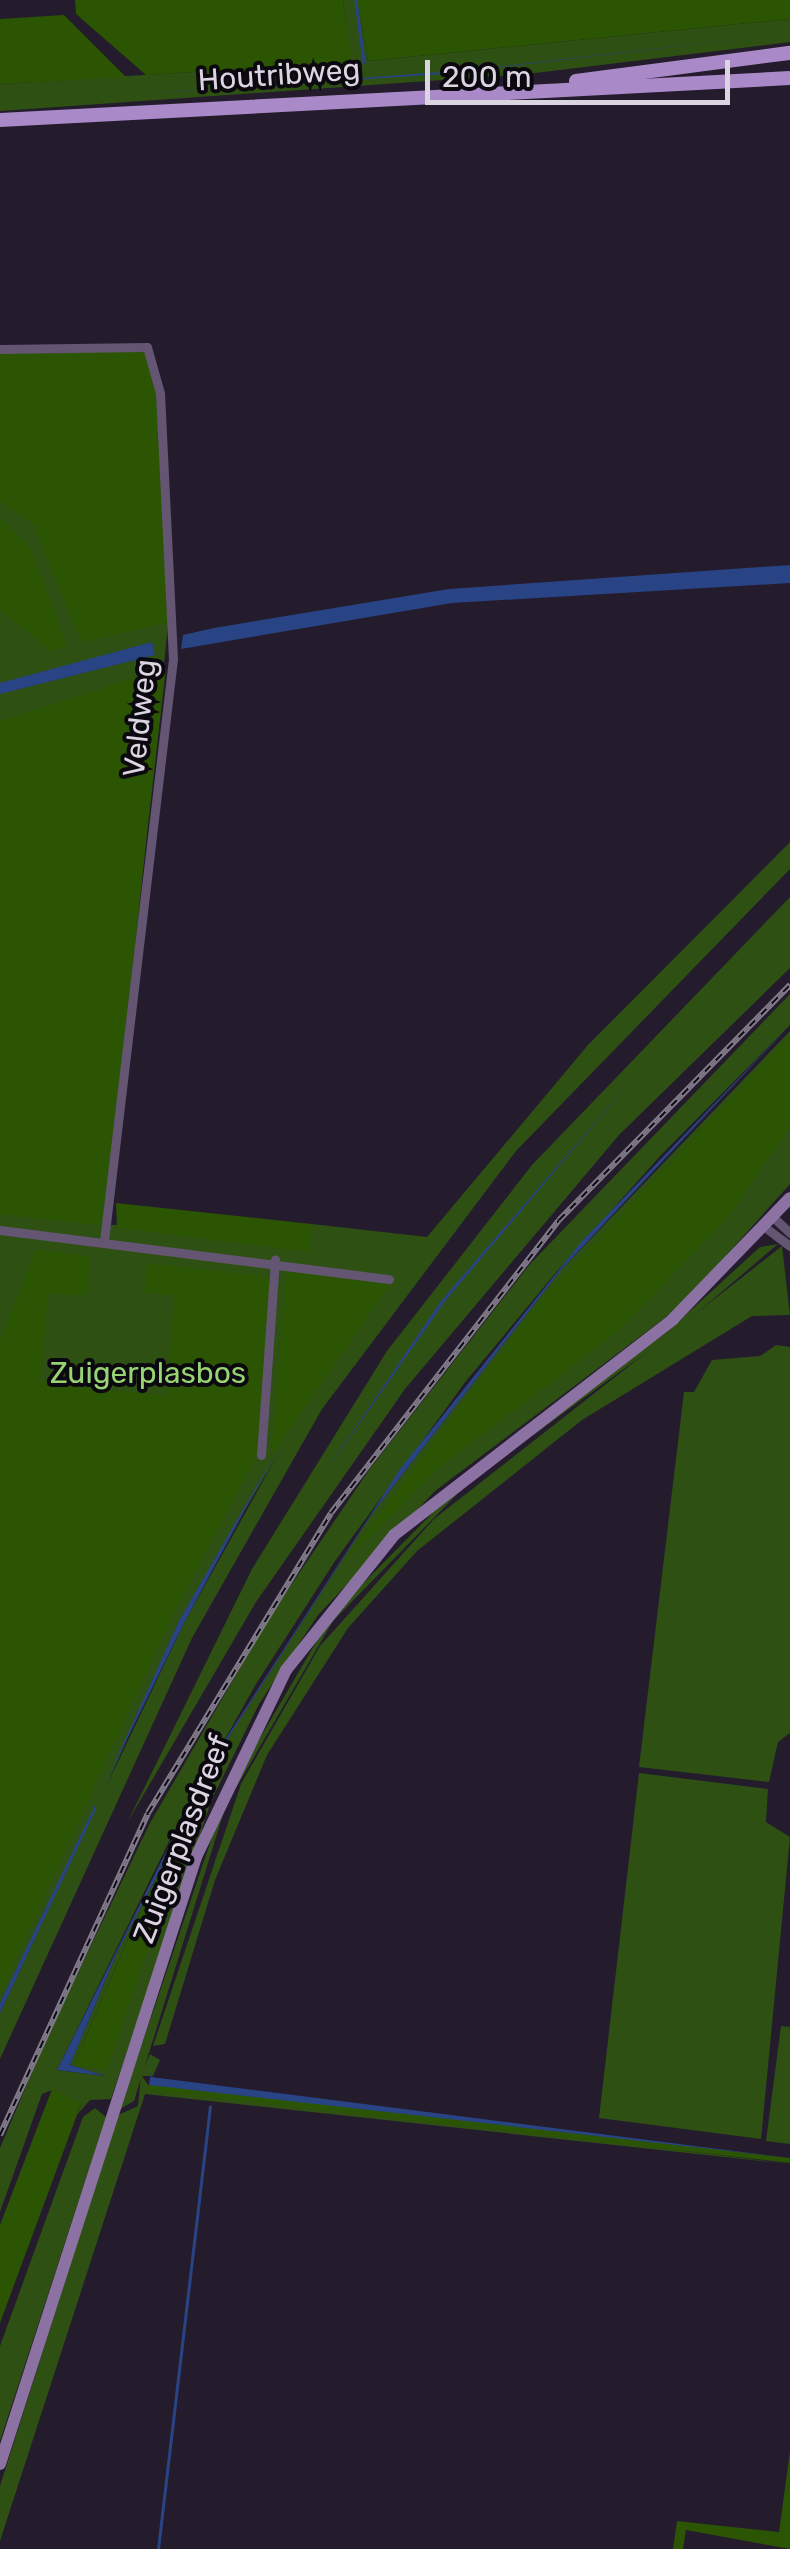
<!DOCTYPE html>
<style>
body{margin:0}
#map{position:relative;width:790px;height:2549px;overflow:hidden;background:#241b2d;font-family:Rubik,sans-serif}
div>[style]{position:absolute}
.green>*{inset:0;background:#2e5013}
.forest>*{inset:0;background:#2b5403}
.water>*{inset:0;background:#284484}
.stream>*{height:2.5px;margin:-1.25px;padding:0 1.25px;transform-origin:1.25px;border-radius:1.25px;background:#284484}
.minor>*{height:9px;margin:-4.5px;padding:0 4.5px;transform-origin:4.5px;border-radius:4.5px;background:#645573}
.secondary>*{height:12px;margin:-6px;padding:0 6px;transform-origin:6px;border-radius:6px;background:#8b72a2}
.primary>*{height:14px;margin:-7px;padding:0 7px;transform-origin:7px;border-radius:7px;background:#a989c7}
.rail>*{height:6px;margin-top:-3px;transform-origin:0;background:repeating-linear-gradient(90deg,#0b080f 0 8px,#827b8a 0 16px);box-sizing:border-box;border-block:2px solid #827b8a}
span{translate:-50% -50%;white-space:nowrap;text-align:center;line-height:1.15;-webkit-text-stroke:8px #0b080f;paint-order:stroke}
.street-label{font-size:30px;color:#dbd5e1}
.park-label{font-size:30px;color:#98d472}
.scale{position:absolute;left:425px;top:60px;width:305px;height:45px;box-sizing:border-box;border:5px solid #dbd5e1;border-top:0;padding-left:12px;font-size:30px;line-height:35px;white-space:nowrap;color:#dbd5e1;-webkit-text-stroke:8px #0b080f;paint-order:stroke}
</style>
<div id="map">
<div class="green">
<i style="clip-path:polygon(343px 0,357px 0,368px 61px,790px 19px,790px 42px,527px 74px,0 111px,0 84px,351px 62px)"></i>
<i style="clip-path:polygon(evenodd,0 361px,169px 615px,107px 1225px,312px 1224px,427px 1237px,588px 1045px,790px 842px,790px 869px,516px 1151px,322px 1409px,192px 1638px,0 2059px,0 2013px,97px 1805px,0 2003px,0 361px,277px 1456px,184px 1623px,106px 1787px,179px 1621px,277px 1456px)"></i>
<i style="clip-path:polygon(790px 897px,790px 968px,619px 1135px,405px 1389px,256px 1602px,127px 1823px,252px 1569px,387px 1351px,532px 1165px)"></i>
<i style="clip-path:polygon(evenodd,790px 994px,790px 1025px,662px 1154px,558px 1270px,466px 1381px,335px 1561px,256px 1684px,180px 1819px,57px 2070px,106px 2076px,70px 2065px,116px 1955px,230px 1735px,371px 1515px,560px 1271px,790px 1031px,790px 1184px,682px 1305px,435px 1491px,318px 1615px,259px 1704px,212px 1799px,111px 2099px,90px 2100px,77px 2115px,81px 2105px,52px 2090px,42px 2094px,0 2212px,0 2148px,47px 2037px,150px 1823px,272px 1613px,369px 1470px,530px 1264px,790px 994px,201px 1794px,184px 1846px,74px 2065px,129px 1936px,201px 1794px)"></i>
<i style="clip-path:polygon(778px 1244px,677px 1330px,469px 1482px,333px 1621px,226px 1805px,134px 2101px,120px 2109px,226px 1796px,332px 1615px,467px 1478px,667px 1332px,760px 1247px)"></i>
<i style="clip-path:polygon(782px 1246px,790px 1315px,752px 1316px,582px 1420px,417px 1551px,348px 1628px,267px 1755px,215px 1880px,165px 2044px,153px 2046px,241px 1784px,320px 1646px,434px 1519px)"></i>
<i style="clip-path:polygon(776px 1345px,790px 1347px,790px 1733px,778px 1742px,769px 1782px,639px 1767px,684px 1392px,694px 1392px,712px 1360px,760px 1356px)"></i>
<i style="clip-path:polygon(639px 1773px,768px 1789px,766px 1822px,790px 1837px,761px 2139px,599px 2118px)"></i>
<i style="clip-path:polygon(781px 2026px,790px 2027px,790px 2144px,766px 2141px)"></i>
<i style="clip-path:polygon(150px 2054px,160px 2060px,153px 2076px,142px 2076px,148px 2085px,790px 2164px,145px 2094px,0 2541px,0 2486px,118px 2115px,138px 2106px,141px 2075px)"></i>
<i style="clip-path:polygon(95px 2108px,106px 2117px,0 2441px,0 2346px,83px 2117px)"></i>
</div>
<div class="forest">
<i style="clip-path:polygon(75px 0,343px 0,352px 62px,146px 75px,76px 14px)"></i>
<i style="clip-path:polygon(357px 0,790px 0,790px 19px,368px 61px)"></i>
<i style="clip-path:polygon(64px 15px,126px 77px,0 84px,0 19px)"></i>
<i style="clip-path:polygon(141px 348px,156px 368px,169px 622px,82px 642px,34px 525px,0 501px,0 350px)"></i>
<i style="clip-path:polygon(0 518px,30px 548px,67px 646px,51px 651px,0 610px)"></i>
<i style="clip-path:polygon(166px 668px,102px 1226px,0 1214px,0 721px)"></i>
<i style="clip-path:polygon(790px 1035px,790px 1126px,730px 1215px,616px 1333px,443px 1464px,341px 1565px,539px 1301px)"></i>
<i style="clip-path:polygon(116px 1203px,312px 1224px,309px 1252px,117px 1228px)"></i>
<i style="clip-path:polygon(36px 1249px,90px 1256px,87px 1295px,48px 1294px,40px 1382px,167px 1396px,174px 1295px,144px 1292px,147px 1263px,272px 1277px,256px 1457px,173px 1614px,0 1994px,0 1339px)"></i>
<i style="clip-path:polygon(302px 1269px,393px 1280px,271px 1456px,286px 1273px)"></i>
<i style="clip-path:polygon(200px 1793px,107px 2070px,74px 2065px,129px 1936px)"></i>
<i style="clip-path:polygon(152px 2082px,790px 2158px,790px 2163px,147px 2090px)"></i>
<i style="clip-path:polygon(52px 2089px,81px 2104px,0 2323px,0 2225px)"></i>
<i style="clip-path:polygon(790px 2451px,790px 2549px,686px 2530px,683px 2549px,673px 2549px,677px 2521px,779px 2532px)"></i>
</div>
<div class="water">
<i style="clip-path:polygon(790px 33px,443px 74px,144px 94px,469px 70px)"></i>
<i style="clip-path:polygon(790px 565px,790px 583px,452px 603px,181px 649px,183px 635px,214px 628px,449px 589px)"></i>
<i style="clip-path:polygon(152px 642px,155px 655px,0 694px,0 683px)"></i>
<i style="clip-path:polygon(790px 1025px,560px 1271px,371px 1515px,230px 1735px,116px 1955px,70px 2065px,106px 2076px,57px 2070px,212px 1760px,400px 1469px,582px 1241px)"></i>
<i style="clip-path:polygon(635px 1076px,446px 1300px,322px 1477px,441px 1301px)"></i>
<i style="clip-path:polygon(277px 1450px,184px 1623px,104px 1786px,179px 1621px)"></i>
<i style="clip-path:polygon(96px 1803px,96px 1809px,0 2013px,0 2003px)"></i>
<i style="clip-path:polygon(153px 2058px,151px 2077px,790px 2158px,149px 2085px)"></i>
</div>
<div class="stream">
<i style="left:356px;top:0;width:63px;rotate:82.6deg"></i>
<i style="left:158px;top:2549px;width:445px;rotate:-83.3deg"></i>
</div>
<div class="minor">
<i style="left:0;top:349px;width:147px;rotate:-0.8deg"></i>
<i style="left:147px;top:347px;width:48px;rotate:74.2deg"></i>
<i style="left:160px;top:393px;width:266px;rotate:87.2deg"></i>
<i style="left:173px;top:659px;width:586px;rotate:96.76deg"></i>
<i style="left:774px;top:1218px;width:22px;rotate:43deg"></i>
<i style="left:766px;top:1228px;width:30px;rotate:37deg"></i>
<i style="left:0;top:1230px;width:392px;rotate:7.2deg"></i>
<i style="left:261px;top:1455px;width:196px;rotate:-85.9deg"></i>
</div>
<div class="secondary">
<i style="left:0;top:2464px;width:638px;rotate:-72.1deg"></i>
<i style="left:196px;top:1857px;width:208px;rotate:-64.3deg"></i>
<i style="left:286px;top:1670px;width:173px;rotate:-51.3deg"></i>
<i style="left:394px;top:1535px;width:353px;rotate:-37.7deg"></i>
<i style="left:673px;top:1319px;width:168px;rotate:-46deg"></i>
</div>
<div class="primary">
<i style="left:576px;top:81px;width:216px;rotate:-7.5deg"></i>
<i style="left:0;top:120px;width:791px;rotate:-3.04deg"></i>
</div>
<div class="rail">
<i style="left:0;top:2135px;width:354px;rotate:-65.3deg"></i>
<i style="left:148px;top:1813px;width:351px;rotate:-58.6deg"></i>
<i style="left:331px;top:1513px;width:371px;rotate:-52.1deg"></i>
<i style="left:559px;top:1220px;width:330px;rotate:-45.5deg"></i>
</div>
<div class="street-label">
<span style="left:279px;top:75px;rotate:-4deg">Houtribweg</span>
<span style="left:140px;top:718px;rotate:-84deg">Veldweg</span>
<span style="left:182px;top:1839px;rotate:-69deg">Zuigerplasdreef</span>
</div>
<div class="park-label">
<span style="left:148px;top:1373px">Zuigerplasbos</span>
</div>
<div class="scale">200 m</div>
</div>
